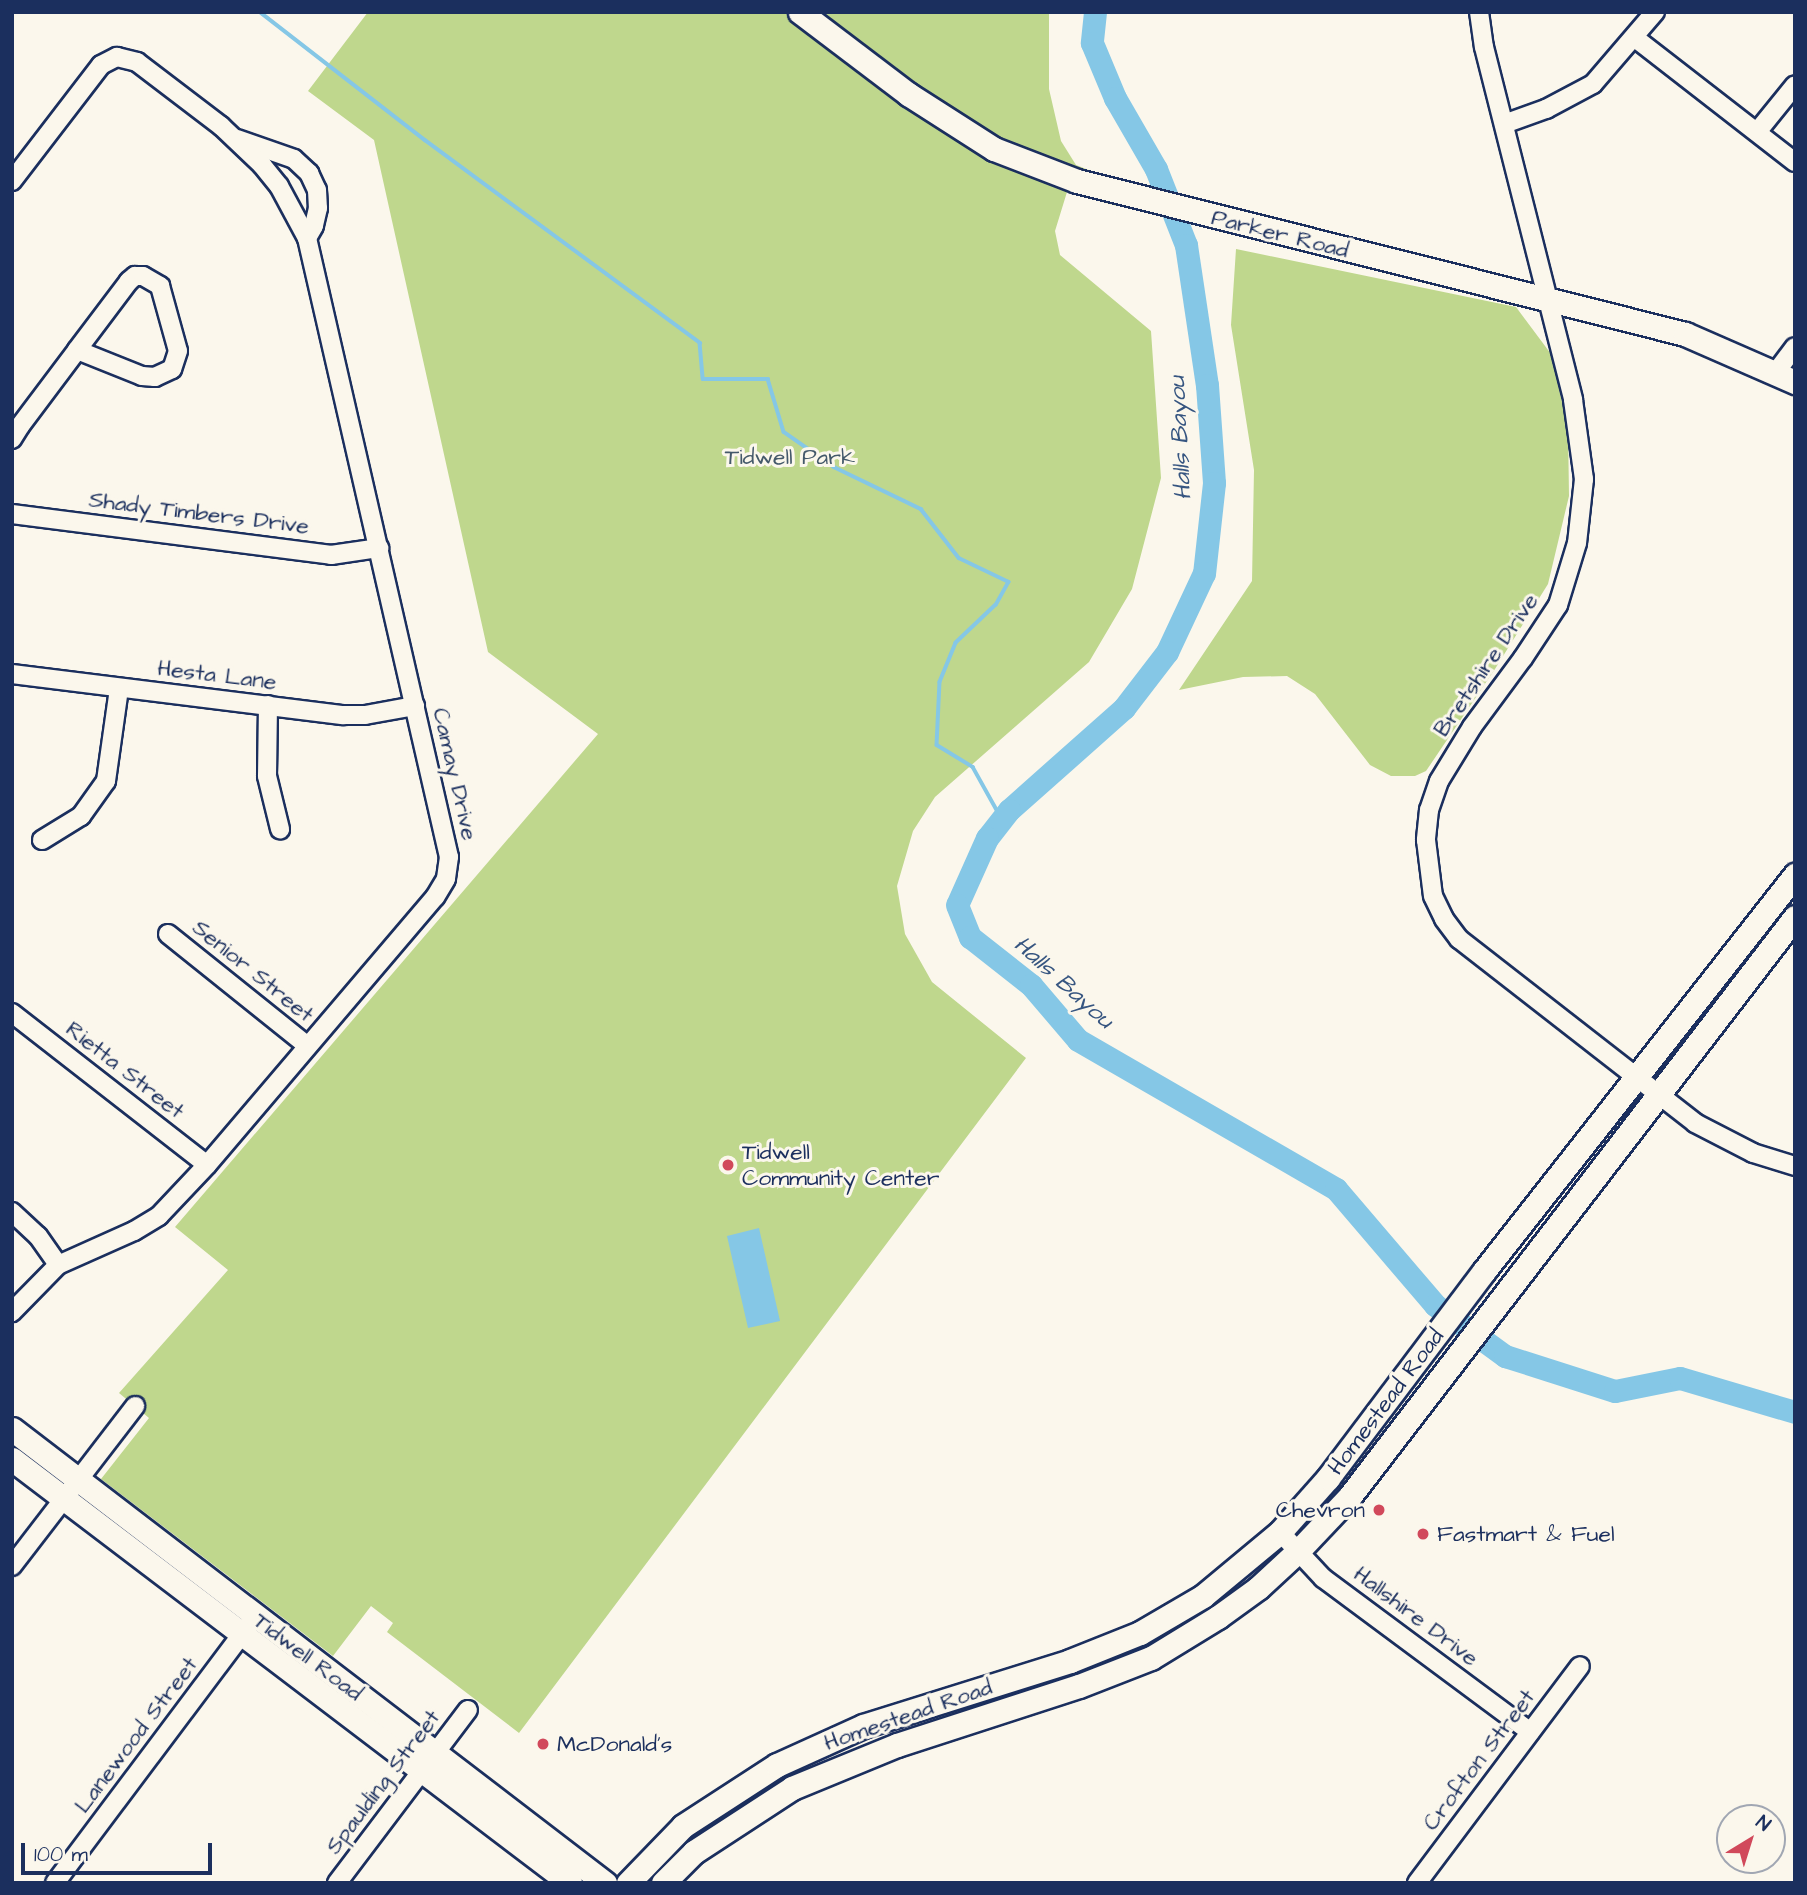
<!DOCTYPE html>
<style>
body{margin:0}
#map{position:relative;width:1807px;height:1895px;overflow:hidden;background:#fbf7ec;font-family:"Architects Daughter",sans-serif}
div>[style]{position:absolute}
.green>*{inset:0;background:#bfd78d}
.water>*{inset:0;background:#85c7e6}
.stream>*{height:3.5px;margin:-1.75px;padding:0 1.75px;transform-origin:1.75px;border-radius:1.75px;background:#85c7e6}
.river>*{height:23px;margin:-11.5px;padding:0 11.5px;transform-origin:11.5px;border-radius:11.5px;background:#85c7e6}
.roads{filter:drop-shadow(2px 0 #1b2f5e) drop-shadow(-2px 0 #1b2f5e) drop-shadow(0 2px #1b2f5e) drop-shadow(0 -2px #1b2f5e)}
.minor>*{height:18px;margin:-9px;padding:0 9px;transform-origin:9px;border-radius:9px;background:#fbf7ec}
.major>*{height:23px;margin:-11.5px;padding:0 11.5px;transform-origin:11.5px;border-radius:11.5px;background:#fbf7ec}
.dots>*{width:19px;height:19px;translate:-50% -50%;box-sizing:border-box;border:4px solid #fbf7ec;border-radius:50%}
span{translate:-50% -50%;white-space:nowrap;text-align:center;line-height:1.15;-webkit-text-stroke:6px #fbf7ec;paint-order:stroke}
.street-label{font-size:23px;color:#1b2f5e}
.park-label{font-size:23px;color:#44596a}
.poi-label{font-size:23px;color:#1b2f5e}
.left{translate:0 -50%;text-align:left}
.right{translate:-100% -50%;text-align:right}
.water-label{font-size:24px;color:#365580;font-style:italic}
.frame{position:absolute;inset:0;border:14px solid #1b2f5e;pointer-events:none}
.north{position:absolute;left:1716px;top:1804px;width:70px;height:70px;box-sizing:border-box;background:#fbf7ec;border:2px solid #a1a7b3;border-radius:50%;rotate:38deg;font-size:19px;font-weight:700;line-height:28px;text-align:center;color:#1b2f5e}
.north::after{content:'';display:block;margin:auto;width:24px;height:32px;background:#d1495b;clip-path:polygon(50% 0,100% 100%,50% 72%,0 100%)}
.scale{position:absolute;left:21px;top:1843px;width:191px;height:32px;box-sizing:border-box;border:4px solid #1b2f5e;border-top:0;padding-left:9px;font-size:21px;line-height:24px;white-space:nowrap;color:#1b2f5e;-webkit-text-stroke:5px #fbf7ec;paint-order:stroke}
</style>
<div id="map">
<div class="green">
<i style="clip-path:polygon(368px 12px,1049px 12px,1049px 89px,1061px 141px,1076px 165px,1119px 182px,1117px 206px,1067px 192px,1055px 231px,1060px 255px,1151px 331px,1161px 478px,1132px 589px,1089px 662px,935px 797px,913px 831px,897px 886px,905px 934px,932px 982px,1026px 1058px,519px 1733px,387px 1632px,393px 1623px,371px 1606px,333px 1656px,101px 1479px,149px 1418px,119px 1393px,228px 1270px,175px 1227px,598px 734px,488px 652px,374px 140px,308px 91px)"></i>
<i style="clip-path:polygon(1236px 249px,1516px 307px,1551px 354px,1568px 428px,1569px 496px,1548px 584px,1495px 669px,1426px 771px,1415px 776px,1391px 776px,1370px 765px,1315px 694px,1287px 676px,1243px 677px,1179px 690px,1252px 581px,1254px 470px,1231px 325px)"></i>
</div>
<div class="water">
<i style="clip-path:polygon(759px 1228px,780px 1321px,748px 1328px,727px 1236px)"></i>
</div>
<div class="stream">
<i style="left:260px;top:12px;width:209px;rotate:37.8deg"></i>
<i style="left:425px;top:140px;width:342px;rotate:36.4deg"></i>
<i style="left:700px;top:343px;width:36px;rotate:85deg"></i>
<i style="left:703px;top:379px;width:65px"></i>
<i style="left:768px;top:379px;width:55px;rotate:73.2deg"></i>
<i style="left:784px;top:432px;width:61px;rotate:35deg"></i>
<i style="left:834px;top:467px;width:97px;rotate:25.8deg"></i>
<i style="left:921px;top:509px;width:62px;rotate:52.2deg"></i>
<i style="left:959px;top:558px;width:55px;rotate:25.6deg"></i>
<i style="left:1009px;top:582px;width:26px;rotate:119deg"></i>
<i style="left:996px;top:605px;width:55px;rotate:136.5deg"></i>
<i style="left:956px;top:643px;width:42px;rotate:112.3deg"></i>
<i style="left:940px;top:682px;width:63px;rotate:92.7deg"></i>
<i style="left:937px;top:745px;width:42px;rotate:31.4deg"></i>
<i style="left:973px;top:767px;width:60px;rotate:60.9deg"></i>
</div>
<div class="river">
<i style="left:1095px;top:12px;width:31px;rotate:96deg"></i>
<i style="left:1092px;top:43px;width:60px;rotate:67.3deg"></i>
<i style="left:1115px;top:98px;width:82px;rotate:60deg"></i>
<i style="left:1156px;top:169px;width:82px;rotate:68.5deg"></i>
<i style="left:1186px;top:245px;width:142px;rotate:81.5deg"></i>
<i style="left:1207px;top:385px;width:98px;rotate:85.9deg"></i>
<i style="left:1214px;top:483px;width:91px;rotate:96.3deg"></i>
<i style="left:1204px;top:573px;width:87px;rotate:115.1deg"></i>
<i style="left:1167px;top:652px;width:71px;rotate:127.5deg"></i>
<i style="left:1124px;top:708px;width:154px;rotate:138.4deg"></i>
<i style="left:1009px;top:810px;width:36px;rotate:128deg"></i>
<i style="left:987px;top:838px;width:73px;rotate:114.1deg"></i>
<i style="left:957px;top:905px;width:35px;rotate:68deg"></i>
<i style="left:970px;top:937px;width:78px;rotate:38.2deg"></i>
<i style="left:1031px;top:985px;width:72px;rotate:49.5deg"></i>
<i style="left:1078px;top:1040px;width:298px;rotate:30deg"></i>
<i style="left:1336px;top:1189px;width:153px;rotate:49.5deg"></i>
<i style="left:1435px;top:1305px;width:87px;rotate:36.1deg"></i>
<i style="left:1505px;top:1356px;width:115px;rotate:17.7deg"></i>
<i style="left:1615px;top:1391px;width:66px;rotate:-11.3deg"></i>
<i style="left:1680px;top:1378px;width:120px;rotate:16.5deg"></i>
</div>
<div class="roads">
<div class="minor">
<i style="left:1479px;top:12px;width:35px;rotate:82deg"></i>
<i style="left:1484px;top:47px;width:364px;rotate:75.8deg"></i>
<i style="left:1573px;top:400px;width:80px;rotate:82.1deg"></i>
<i style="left:1584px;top:479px;width:64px;rotate:96.2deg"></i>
<i style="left:1577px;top:543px;width:65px;rotate:107deg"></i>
<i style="left:1558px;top:605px;width:64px;rotate:123.4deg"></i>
<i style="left:1523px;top:658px;width:86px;rotate:126.5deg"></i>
<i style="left:1472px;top:727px;width:63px;rotate:121.4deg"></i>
<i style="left:1439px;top:781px;width:31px;rotate:109deg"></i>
<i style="left:1429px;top:810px;width:30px;rotate:96deg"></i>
<i style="left:1426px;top:840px;width:56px;rotate:82.9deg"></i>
<i style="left:1433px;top:896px;width:25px;rotate:64deg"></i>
<i style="left:1444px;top:919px;width:25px;rotate:53deg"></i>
<i style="left:1459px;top:939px;width:299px;rotate:37.9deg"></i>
<i style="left:1695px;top:1123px;width:65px;rotate:27.3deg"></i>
<i style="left:1753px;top:1153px;width:44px;rotate:17.2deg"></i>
<i style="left:1635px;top:38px;width:202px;rotate:37.8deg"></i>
<i style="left:1504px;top:124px;width:45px;rotate:-19.7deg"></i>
<i style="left:1546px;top:109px;width:53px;rotate:-28deg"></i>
<i style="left:1593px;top:84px;width:95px;rotate:-49.3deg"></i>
<i style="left:1757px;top:132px;width:60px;rotate:-51deg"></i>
<i style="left:237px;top:139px;width:60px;rotate:19.3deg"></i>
<i style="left:294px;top:159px;width:21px;rotate:43deg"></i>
<i style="left:309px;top:173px;width:19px;rotate:65deg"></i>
<i style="left:317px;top:190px;width:18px;rotate:87deg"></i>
<i style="left:318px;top:208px;width:18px;rotate:103deg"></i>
<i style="left:314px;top:226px;width:14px;rotate:120deg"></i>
<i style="left:12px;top:181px;width:146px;rotate:-52.5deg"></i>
<i style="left:101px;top:65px;width:18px;rotate:-27deg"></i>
<i style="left:117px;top:57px;width:21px;rotate:14deg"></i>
<i style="left:137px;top:62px;width:106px;rotate:37.3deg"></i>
<i style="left:221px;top:126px;width:57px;rotate:43.6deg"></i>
<i style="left:262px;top:165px;width:27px;rotate:51deg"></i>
<i style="left:279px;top:186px;width:59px;rotate:61.7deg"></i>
<i style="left:307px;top:238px;width:635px;rotate:77.08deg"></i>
<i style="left:449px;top:857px;width:22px;rotate:98deg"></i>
<i style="left:446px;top:879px;width:21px;rotate:121deg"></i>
<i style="left:435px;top:897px;width:352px;rotate:130.4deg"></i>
<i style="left:207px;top:1165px;width:70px;rotate:133.3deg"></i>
<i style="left:159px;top:1216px;width:29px;rotate:149deg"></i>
<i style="left:134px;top:1231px;width:83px;rotate:155.9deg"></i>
<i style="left:58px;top:1265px;width:66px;rotate:134.4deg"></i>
<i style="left:1776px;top:372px;width:31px;rotate:-53deg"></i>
<i style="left:12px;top:439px;width:15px;rotate:-58deg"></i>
<i style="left:20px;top:426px;width:95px;rotate:-53.1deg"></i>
<i style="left:77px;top:350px;width:86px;rotate:-53deg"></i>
<i style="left:129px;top:281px;width:8px;rotate:-40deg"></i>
<i style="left:135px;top:276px;width:8px"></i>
<i style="left:143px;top:276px;width:20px;rotate:30deg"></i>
<i style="left:160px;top:286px;width:67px;rotate:74.5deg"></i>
<i style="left:178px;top:351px;width:19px;rotate:108deg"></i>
<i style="left:172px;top:369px;width:19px;rotate:155deg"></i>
<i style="left:155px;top:377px;width:13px;rotate:-176deg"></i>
<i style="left:142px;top:376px;width:70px;rotate:-158.2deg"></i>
<i style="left:12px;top:514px;width:322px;rotate:7.3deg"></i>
<i style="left:331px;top:555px;width:49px;rotate:-8.3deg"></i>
<i style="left:12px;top:674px;width:334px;rotate:7.1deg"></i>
<i style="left:343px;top:715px;width:22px"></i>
<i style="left:365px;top:715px;width:51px;rotate:-10.2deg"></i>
<i style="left:268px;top:705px;width:71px;rotate:90.8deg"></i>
<i style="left:267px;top:776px;width:55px;rotate:76.2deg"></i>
<i style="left:42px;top:840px;width:46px;rotate:-31.6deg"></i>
<i style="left:81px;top:816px;width:43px;rotate:-54.5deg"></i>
<i style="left:106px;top:781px;width:94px;rotate:-82deg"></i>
<i style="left:168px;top:934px;width:179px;rotate:38.7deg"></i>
<i style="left:12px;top:1013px;width:247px;rotate:37.9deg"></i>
<i style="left:12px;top:1212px;width:35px;rotate:43deg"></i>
<i style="left:38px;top:1236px;width:35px;rotate:55deg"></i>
<i style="left:1280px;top:1532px;width:63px;rotate:46.9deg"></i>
<i style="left:1323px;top:1578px;width:258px;rotate:36.6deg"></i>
<i style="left:12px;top:1566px;width:202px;rotate:-52.4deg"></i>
<i style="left:55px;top:1883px;width:323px;rotate:-53.1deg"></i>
<i style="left:337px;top:1883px;width:217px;rotate:-52.9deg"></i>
<i style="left:1417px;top:1883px;width:271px;rotate:-53.1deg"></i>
</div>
<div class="major">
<i style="left:800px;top:12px;width:136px;rotate:37.2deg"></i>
<i style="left:908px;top:94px;width:102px;rotate:32.6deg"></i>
<i style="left:994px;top:149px;width:89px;rotate:21.1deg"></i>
<i style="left:1077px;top:181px;width:627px;rotate:14.12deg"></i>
<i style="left:1685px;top:334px;width:120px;rotate:23.6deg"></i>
<i style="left:12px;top:1429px;width:747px;rotate:37.44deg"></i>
<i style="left:12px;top:1459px;width:701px;rotate:37.23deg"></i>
<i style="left:628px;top:1883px;width:79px;rotate:-46deg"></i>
<i style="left:683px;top:1826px;width:112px;rotate:-33deg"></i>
<i style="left:777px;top:1765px;width:94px;rotate:-24.4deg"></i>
<i style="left:863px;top:1726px;width:217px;rotate:-17.4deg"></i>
<i style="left:1070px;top:1661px;width:75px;rotate:-21.8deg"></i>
<i style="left:1140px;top:1633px;width:73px;rotate:-30.4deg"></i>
<i style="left:1203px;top:1596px;width:100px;rotate:-39.7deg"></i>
<i style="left:1280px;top:1532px;width:72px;rotate:-48.4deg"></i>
<i style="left:1328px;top:1478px;width:259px;rotate:-53deg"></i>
<i style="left:1484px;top:1271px;width:504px;rotate:-51.86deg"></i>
<i style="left:663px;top:1883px;width:44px;rotate:-45deg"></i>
<i style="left:694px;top:1852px;width:117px;rotate:-33.1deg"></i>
<i style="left:792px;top:1788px;width:113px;rotate:-22.3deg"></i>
<i style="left:897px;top:1745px;width:191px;rotate:-18deg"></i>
<i style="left:1079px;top:1686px;width:77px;rotate:-21.3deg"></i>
<i style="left:1151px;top:1658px;width:79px;rotate:-31.5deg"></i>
<i style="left:1218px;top:1617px;width:49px;rotate:-35.9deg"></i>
<i style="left:1258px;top:1588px;width:56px;rotate:-42.8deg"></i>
<i style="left:1299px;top:1550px;width:74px;rotate:-46.6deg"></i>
<i style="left:1350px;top:1496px;width:730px;rotate:-52.46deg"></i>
</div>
</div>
<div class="dots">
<i style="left:728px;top:1165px;background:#d1495b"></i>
<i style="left:1379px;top:1510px;background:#d1495b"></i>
<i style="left:1423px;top:1534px;background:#d1495b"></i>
<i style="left:543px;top:1744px;background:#d1495b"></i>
</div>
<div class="street-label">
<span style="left:1280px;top:234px;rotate:14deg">Parker Road</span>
<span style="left:199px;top:513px;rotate:7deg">Shady Timbers Drive</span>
<span style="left:1486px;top:665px;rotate:-56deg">Bretshire Drive</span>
<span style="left:217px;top:675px;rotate:7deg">Hesta Lane</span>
<span style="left:455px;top:774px;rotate:77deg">Camay Drive</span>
<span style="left:253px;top:971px;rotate:39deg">Senior Street</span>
<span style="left:125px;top:1070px;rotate:38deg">Rietta Street</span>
<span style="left:1386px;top:1402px;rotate:-53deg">Homestead Road</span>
<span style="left:1416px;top:1616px;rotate:37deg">Hallshire Drive</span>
<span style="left:308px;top:1657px;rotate:37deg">Tidwell Road</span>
<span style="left:908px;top:1715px;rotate:-19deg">Homestead Road</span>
<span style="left:136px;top:1735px;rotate:-53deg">Lanewood Street</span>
<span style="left:1479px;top:1760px;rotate:-53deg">Crofton Street</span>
<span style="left:383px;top:1782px;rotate:-53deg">Spaulding Street</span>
</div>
<div class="park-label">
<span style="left:790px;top:457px">Tidwell Park</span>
</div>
<div class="poi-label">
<span class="left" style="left:742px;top:1165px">Tidwell<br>Community Center</span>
<span class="right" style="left:1365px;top:1510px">Chevron</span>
<span class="left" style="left:1437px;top:1534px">Fastmart &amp; Fuel</span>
<span class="left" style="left:557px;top:1744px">McDonald's</span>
</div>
<div class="water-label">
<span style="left:1181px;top:438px;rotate:-93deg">Halls Bayou</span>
<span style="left:1063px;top:983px;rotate:42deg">Halls Bayou</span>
</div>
<div class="frame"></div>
<div class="north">N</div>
<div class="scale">100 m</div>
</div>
